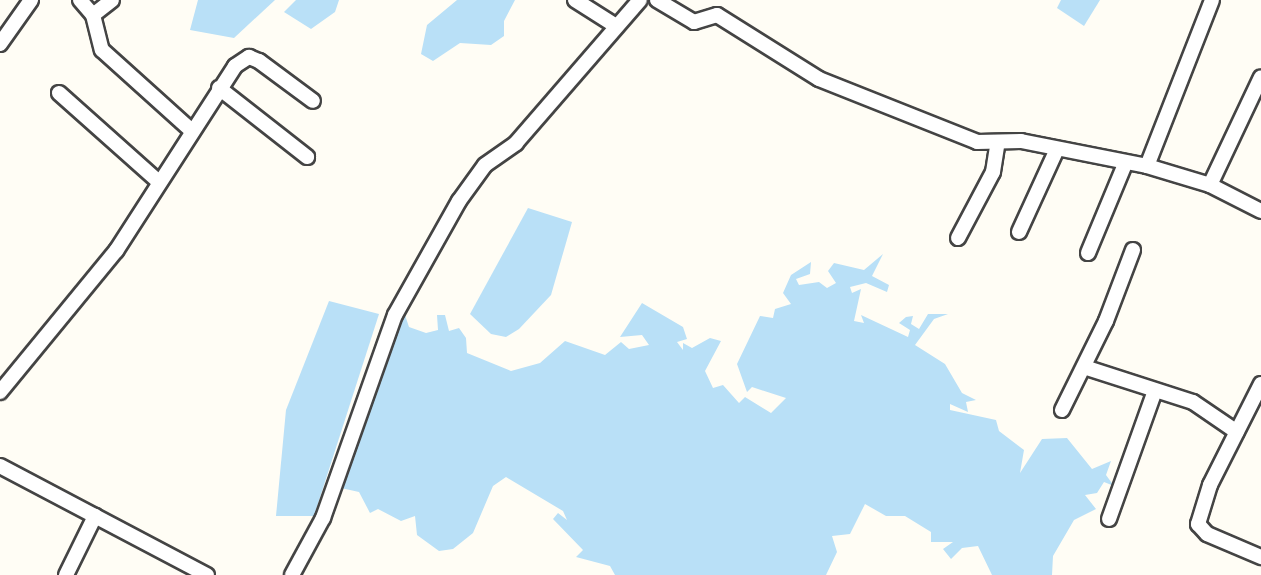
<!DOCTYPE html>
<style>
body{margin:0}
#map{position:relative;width:1261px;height:575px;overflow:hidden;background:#fffdf5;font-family:"Playfair Display",serif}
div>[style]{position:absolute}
.water>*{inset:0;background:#b9e0f7}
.roads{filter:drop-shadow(2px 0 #444) drop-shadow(-2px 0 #444) drop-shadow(0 2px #444) drop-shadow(0 -2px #444)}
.street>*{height:14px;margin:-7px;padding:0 7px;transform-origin:7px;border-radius:7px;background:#fff}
span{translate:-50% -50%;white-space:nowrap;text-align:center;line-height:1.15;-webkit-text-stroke:6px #fff;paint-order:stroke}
</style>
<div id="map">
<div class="water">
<i style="clip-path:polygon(198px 0,275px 0,234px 38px,190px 30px)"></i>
<i style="clip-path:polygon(296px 0,339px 0,335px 12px,311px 29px,284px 12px)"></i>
<i style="clip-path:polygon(457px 0,515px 0,504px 21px,504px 36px,491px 45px,460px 43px,433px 61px,421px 54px,427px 25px)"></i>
<i style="clip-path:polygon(1061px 0,1100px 0,1084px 26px,1057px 8px)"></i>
<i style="clip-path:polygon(528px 208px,572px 222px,551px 295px,519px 329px,506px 337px,491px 334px,470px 314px)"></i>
<i style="clip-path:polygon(883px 254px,872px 276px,889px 285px,887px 292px,866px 283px,850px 287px,852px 293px,861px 289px,854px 321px,864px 323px,861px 315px,908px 337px,910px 330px,899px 323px,906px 317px,913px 316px,911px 324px,919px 329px,928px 314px,948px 314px,934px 319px,915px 345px,945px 364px,962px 393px,976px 400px,966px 402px,968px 412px,950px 404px,950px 410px,996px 420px,999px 431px,1024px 450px,1020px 473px,1042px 439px,1067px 438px,1092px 469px,1111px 461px,1106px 475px,1114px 486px,1104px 482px,1097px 493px,1085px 495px,1096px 509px,1074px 520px,1053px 556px,1052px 575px,992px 575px,978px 546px,962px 548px,951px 559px,943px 549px,953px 542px,931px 542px,931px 532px,905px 516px,886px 516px,865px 504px,850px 534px,832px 536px,837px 552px,826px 575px,615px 575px,610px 566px,576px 557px,583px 550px,553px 519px,558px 513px,567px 520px,563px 511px,506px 477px,493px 486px,473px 533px,453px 549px,439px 551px,417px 535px,415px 516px,401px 521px,378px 509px,370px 513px,359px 492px,341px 488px,341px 475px,355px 457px,356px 424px,397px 318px,405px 315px,409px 327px,426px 333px,438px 330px,437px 315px,445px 315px,449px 331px,459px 328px,466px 338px,467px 353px,511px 371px,540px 363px,565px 341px,605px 355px,621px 342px,629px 349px,649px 345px,642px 335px,620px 337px,642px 303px,683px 327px,687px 339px,677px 342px,683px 350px,683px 343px,692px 348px,710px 338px,721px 341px,705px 371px,713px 388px,723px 385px,739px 403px,745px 397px,771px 413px,786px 398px,752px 387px,747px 392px,737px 364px,760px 316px,773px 318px,775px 309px,791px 304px,783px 293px,791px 275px,811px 262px,810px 274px,796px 279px,799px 285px,819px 282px,827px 288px,836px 283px,828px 271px,834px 263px,864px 270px)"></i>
<i style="clip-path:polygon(329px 301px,379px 314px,314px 516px,276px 516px,286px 410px)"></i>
</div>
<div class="roads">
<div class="street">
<i style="left:80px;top:0;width:20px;rotate:49deg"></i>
<i style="left:93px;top:15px;width:36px;rotate:76deg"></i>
<i style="left:102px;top:50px;width:121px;rotate:42deg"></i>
<i style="left:575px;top:0;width:49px;rotate:32.4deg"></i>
<i style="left:657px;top:0;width:43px;rotate:30.7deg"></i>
<i style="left:694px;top:22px;width:24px;rotate:-17deg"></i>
<i style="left:717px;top:15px;width:120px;rotate:32.1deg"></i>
<i style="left:819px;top:79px;width:170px;rotate:21.7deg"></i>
<i style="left:977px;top:142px;width:44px;rotate:-1.3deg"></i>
<i style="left:1021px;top:141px;width:128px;rotate:11.2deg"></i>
<i style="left:1147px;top:166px;width:66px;rotate:16.8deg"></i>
<i style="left:1210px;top:185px;width:57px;rotate:27deg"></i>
<i style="left:93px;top:15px;width:24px;rotate:-38deg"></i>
<i style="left:0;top:44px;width:54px;rotate:-54.8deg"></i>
<i style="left:219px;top:88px;width:112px;rotate:38.1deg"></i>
<i style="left:59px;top:93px;width:134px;rotate:41.7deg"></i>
<i style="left:1147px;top:166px;width:178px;rotate:-68.6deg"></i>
<i style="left:1210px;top:185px;width:119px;rotate:-64.7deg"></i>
<i style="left:1019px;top:232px;width:89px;rotate:-65.4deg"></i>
<i style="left:958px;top:238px;width:75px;rotate:-62.1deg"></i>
<i style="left:993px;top:172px;width:30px;rotate:-81deg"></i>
<i style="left:1088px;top:253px;width:96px;rotate:-67.4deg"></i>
<i style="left:1084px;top:367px;width:114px;rotate:17.8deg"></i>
<i style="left:1193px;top:402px;width:53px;rotate:34.3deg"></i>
<i style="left:1261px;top:384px;width:113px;rotate:116.8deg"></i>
<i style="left:1210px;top:485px;width:41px;rotate:107.1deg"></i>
<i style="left:1198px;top:524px;width:13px;rotate:48deg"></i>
<i style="left:1207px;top:534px;width:59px;rotate:23.1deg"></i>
<i style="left:0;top:392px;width:183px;rotate:-50.6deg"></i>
<i style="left:116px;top:251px;width:220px;rotate:-57.2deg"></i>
<i style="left:235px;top:66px;width:17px;rotate:-33deg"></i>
<i style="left:249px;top:57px;width:11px;rotate:22deg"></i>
<i style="left:259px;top:61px;width:67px;rotate:36.5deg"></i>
<i style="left:1062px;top:410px;width:99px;rotate:-63.7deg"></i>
<i style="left:1106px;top:321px;width:76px;rotate:-69.2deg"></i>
<i style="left:0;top:466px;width:234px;rotate:27.8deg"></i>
<i style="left:1109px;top:519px;width:134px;rotate:-70.3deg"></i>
<i style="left:66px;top:575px;width:66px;rotate:-63.8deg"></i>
<i style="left:292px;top:575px;width:65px;rotate:-61.5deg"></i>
<i style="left:323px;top:518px;width:215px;rotate:-70.5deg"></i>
<i style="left:395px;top:315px;width:131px;rotate:-60.7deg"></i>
<i style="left:459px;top:201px;width:44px;rotate:-54.2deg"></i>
<i style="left:485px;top:165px;width:38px;rotate:-35deg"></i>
<i style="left:516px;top:143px;width:189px;rotate:-49.1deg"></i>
</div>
</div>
</div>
